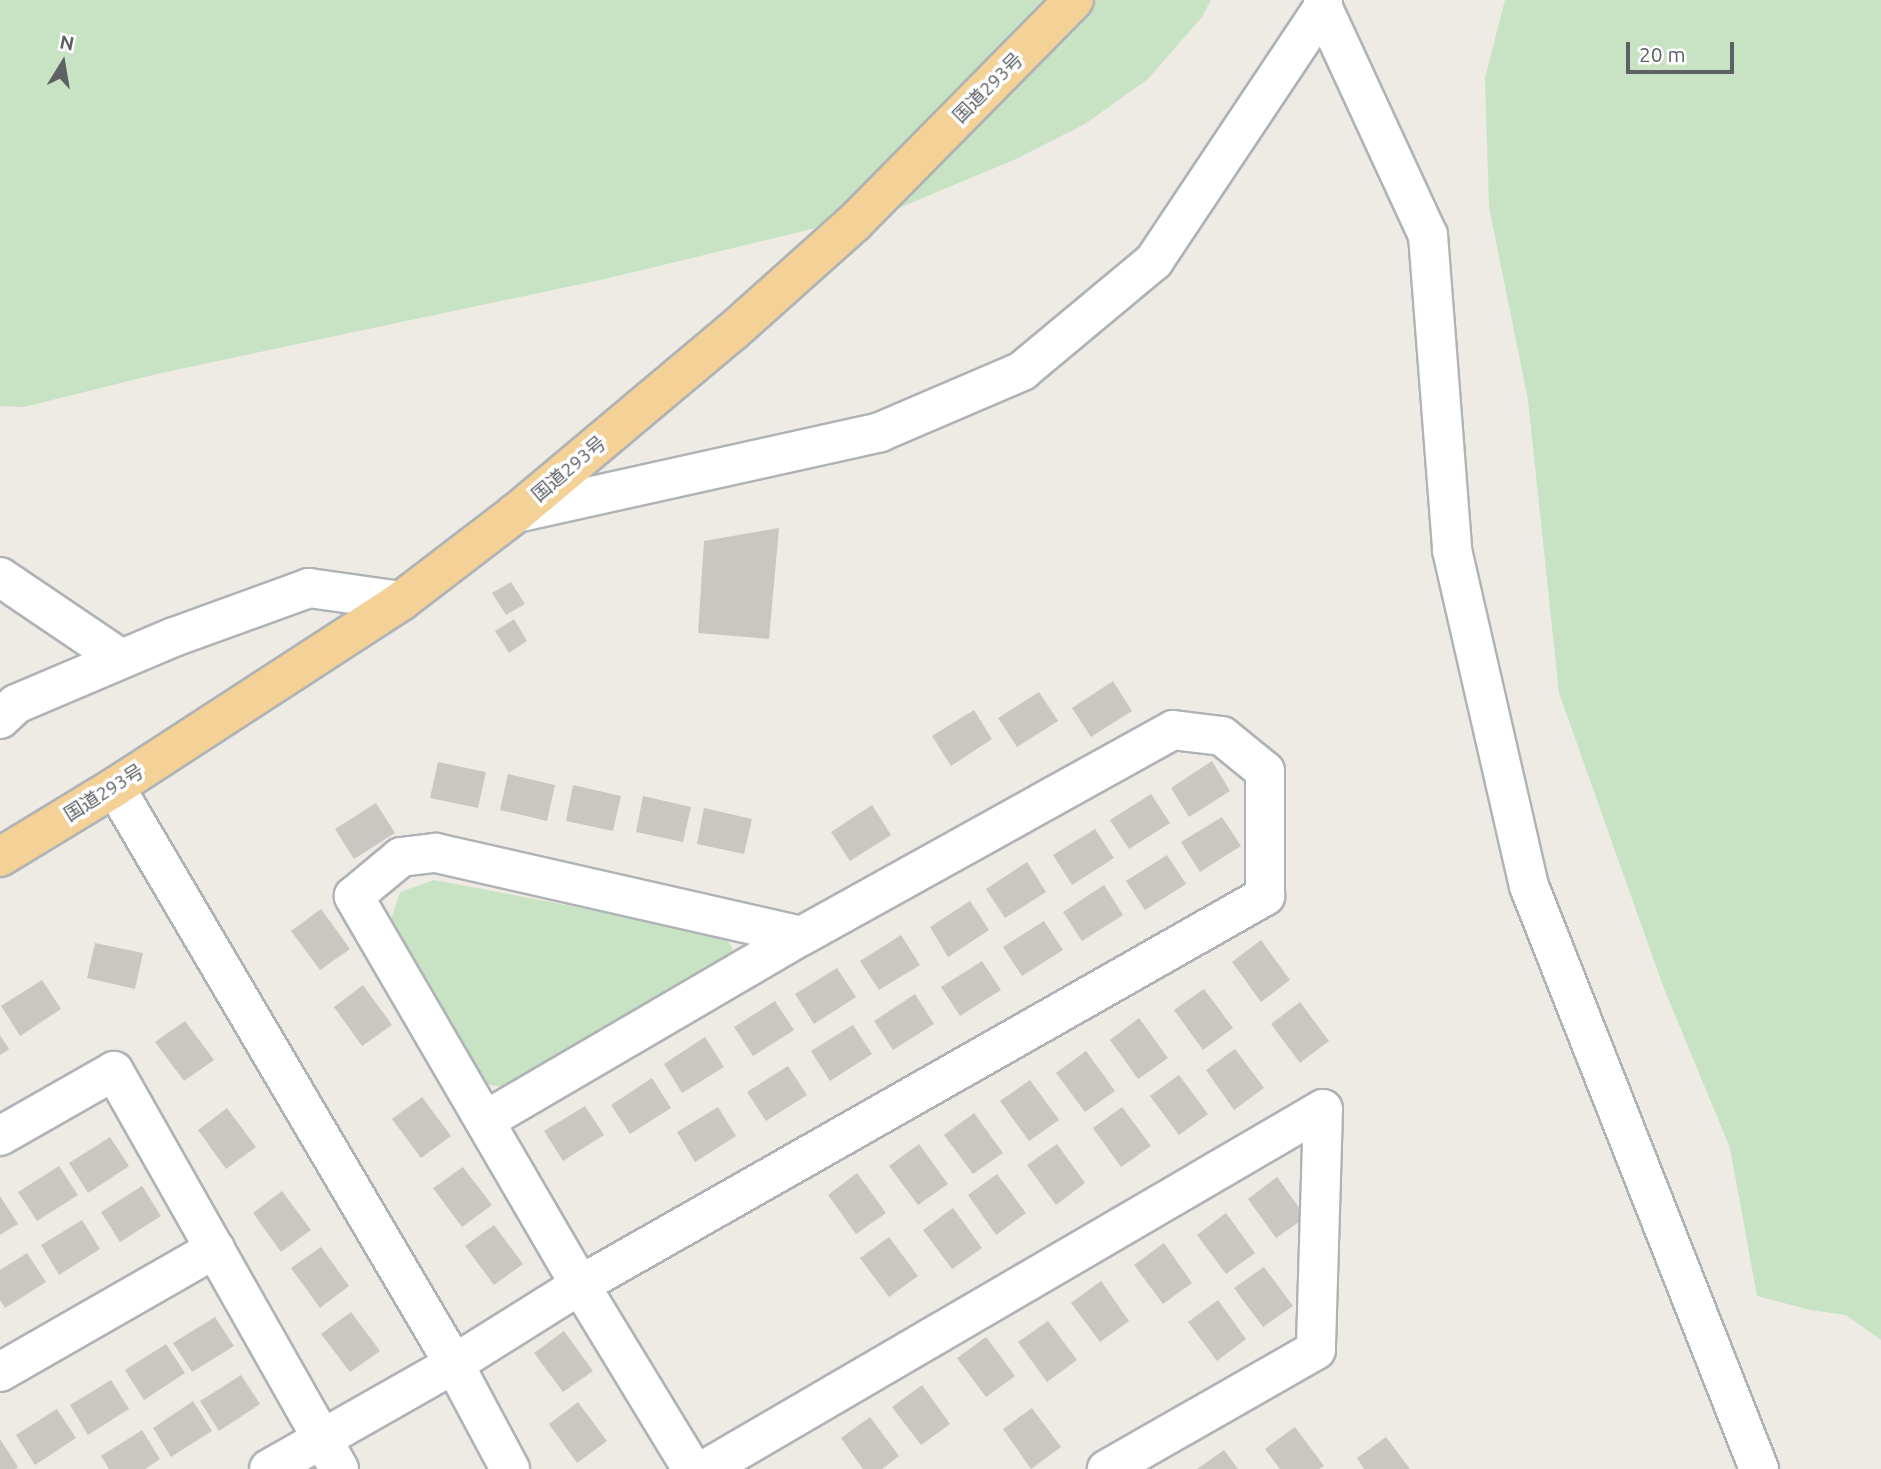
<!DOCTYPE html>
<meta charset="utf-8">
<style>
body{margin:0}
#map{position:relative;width:1881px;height:1469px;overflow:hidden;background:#eeebe5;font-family:Ubuntu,"Noto Sans JP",sans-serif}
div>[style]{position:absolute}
.green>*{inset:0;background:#c8e3c4}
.building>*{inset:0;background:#cac6c2}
.roads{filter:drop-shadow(2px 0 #b0b3b6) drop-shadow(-2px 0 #b0b3b6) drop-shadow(0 2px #b0b3b6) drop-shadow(0 -2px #b0b3b6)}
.minor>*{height:38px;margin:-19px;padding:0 19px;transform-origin:19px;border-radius:19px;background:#fff}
.highway>*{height:38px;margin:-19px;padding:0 19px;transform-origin:19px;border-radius:19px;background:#f4d196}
span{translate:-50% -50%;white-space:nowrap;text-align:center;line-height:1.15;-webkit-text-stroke:7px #fff;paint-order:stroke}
.street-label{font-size:19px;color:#5d6164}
.north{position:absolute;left:28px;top:28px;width:70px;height:70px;-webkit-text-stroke:5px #fff;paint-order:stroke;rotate:11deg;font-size:19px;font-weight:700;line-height:28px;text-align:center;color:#5d6164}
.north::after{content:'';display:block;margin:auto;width:24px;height:32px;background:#5d6164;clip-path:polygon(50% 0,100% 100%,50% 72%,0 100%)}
.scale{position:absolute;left:1626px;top:42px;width:108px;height:32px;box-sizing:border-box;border:4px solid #5d6164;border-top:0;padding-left:9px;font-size:21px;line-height:24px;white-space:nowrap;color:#5d6164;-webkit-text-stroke:5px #fff;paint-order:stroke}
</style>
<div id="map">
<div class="green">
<i style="clip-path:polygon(0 0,1211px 0,1202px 17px,1148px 79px,1085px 124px,1016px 159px,899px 208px,605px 279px,161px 373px,24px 407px,0 406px)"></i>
<i style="clip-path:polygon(1505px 0,1881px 0,1881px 1340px,1846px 1315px,1810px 1310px,1757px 1296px,1730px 1148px,1663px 986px,1559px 693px,1528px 400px,1489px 207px,1485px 78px)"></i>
<i style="clip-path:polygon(434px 880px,725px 935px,736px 956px,503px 1087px,479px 1083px,390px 923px,400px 892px)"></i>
</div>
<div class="building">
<i style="clip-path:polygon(779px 528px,769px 639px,698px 633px,704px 541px)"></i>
<i style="clip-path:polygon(511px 582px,525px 604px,506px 615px,492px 593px)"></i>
<i style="clip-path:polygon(514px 619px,527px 641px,509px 653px,495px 631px)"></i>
<i style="clip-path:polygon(1113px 681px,1132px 711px,1091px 737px,1072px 708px)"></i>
<i style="clip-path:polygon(1039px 692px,1058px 721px,1017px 747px,998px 718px)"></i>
<i style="clip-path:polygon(974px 710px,992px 739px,951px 766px,932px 736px)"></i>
<i style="clip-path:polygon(1212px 761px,1230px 791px,1189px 817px,1171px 788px)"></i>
<i style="clip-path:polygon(438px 762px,486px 772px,478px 808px,430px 798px)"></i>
<i style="clip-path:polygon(508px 774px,555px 785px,547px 821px,500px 810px)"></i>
<i style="clip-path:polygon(573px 785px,621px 796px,613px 831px,566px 821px)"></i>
<i style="clip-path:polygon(1151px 794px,1170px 823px,1129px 849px,1110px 820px)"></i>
<i style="clip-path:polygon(643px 796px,691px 807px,683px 842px,636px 832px)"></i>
<i style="clip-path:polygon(376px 803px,395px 833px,354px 859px,335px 829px)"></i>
<i style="clip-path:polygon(872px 805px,891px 835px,850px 861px,831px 832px)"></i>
<i style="clip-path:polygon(704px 808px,752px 819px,744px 854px,697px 844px)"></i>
<i style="clip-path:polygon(1222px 817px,1241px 846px,1200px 872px,1181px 842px)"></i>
<i style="clip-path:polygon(1095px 829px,1114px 858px,1072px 885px,1053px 855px)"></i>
<i style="clip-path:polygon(1167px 855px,1186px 884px,1145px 910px,1126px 881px)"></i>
<i style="clip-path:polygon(1027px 862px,1046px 892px,1005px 918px,986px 889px)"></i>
<i style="clip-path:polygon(1104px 885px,1123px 915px,1082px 941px,1063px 912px)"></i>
<i style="clip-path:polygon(970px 901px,989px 930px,948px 957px,930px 927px)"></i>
<i style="clip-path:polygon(321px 909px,350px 949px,320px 970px,291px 931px)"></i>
<i style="clip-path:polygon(1044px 921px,1063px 950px,1022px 976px,1003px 947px)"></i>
<i style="clip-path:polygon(901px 935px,920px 965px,879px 990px,860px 961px)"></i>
<i style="clip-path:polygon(1261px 940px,1290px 980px,1261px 1002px,1232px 962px)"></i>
<i style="clip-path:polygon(95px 943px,143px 953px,135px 989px,87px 978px)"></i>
<i style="clip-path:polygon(982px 961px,1001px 990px,960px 1016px,941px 987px)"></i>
<i style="clip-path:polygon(837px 968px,856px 997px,814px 1024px,795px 994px)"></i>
<i style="clip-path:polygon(42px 980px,61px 1009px,20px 1036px,1px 1006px)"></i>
<i style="clip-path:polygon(363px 985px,392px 1025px,362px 1046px,334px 1007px)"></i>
<i style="clip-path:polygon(1204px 989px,1233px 1028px,1203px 1050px,1174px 1010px)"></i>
<i style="clip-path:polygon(915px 994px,934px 1024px,893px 1050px,874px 1021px)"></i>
<i style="clip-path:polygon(775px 1001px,794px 1030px,753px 1056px,734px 1027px)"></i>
<i style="clip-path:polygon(1300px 1002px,1329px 1041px,1300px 1063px,1271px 1024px)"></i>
<i style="clip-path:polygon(1139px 1018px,1168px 1058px,1138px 1079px,1110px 1040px)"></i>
<i style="clip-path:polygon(185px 1021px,214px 1060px,184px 1081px,155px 1042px)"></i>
<i style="clip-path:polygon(853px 1025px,872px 1054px,830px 1081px,811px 1051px)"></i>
<i style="clip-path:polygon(0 1035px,9px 1049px,0 1055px)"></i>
<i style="clip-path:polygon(705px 1037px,724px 1067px,682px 1093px,664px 1064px)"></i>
<i style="clip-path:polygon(1235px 1049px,1264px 1088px,1234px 1110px,1206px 1070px)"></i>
<i style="clip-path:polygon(1086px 1051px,1115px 1091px,1085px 1112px,1056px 1073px)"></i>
<i style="clip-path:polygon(788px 1066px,807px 1095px,766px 1121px,747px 1092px)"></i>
<i style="clip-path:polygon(1179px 1075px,1208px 1114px,1179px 1135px,1150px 1096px)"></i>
<i style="clip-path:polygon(652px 1078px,671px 1108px,630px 1134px,611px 1105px)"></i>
<i style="clip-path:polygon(1030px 1080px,1059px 1120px,1029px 1141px,1000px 1101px)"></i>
<i style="clip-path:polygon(422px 1097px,451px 1136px,421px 1158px,392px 1119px)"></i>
<i style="clip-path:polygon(585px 1106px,604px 1135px,563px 1161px,544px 1131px)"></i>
<i style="clip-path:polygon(718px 1107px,736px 1136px,695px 1162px,677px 1132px)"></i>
<i style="clip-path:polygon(1122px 1107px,1151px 1146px,1121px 1167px,1093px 1128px)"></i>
<i style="clip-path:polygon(227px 1108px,256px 1147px,226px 1169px,198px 1130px)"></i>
<i style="clip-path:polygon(974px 1113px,1003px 1153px,973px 1174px,944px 1135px)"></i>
<i style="clip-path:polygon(110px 1137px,129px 1166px,88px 1193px,69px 1163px)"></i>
<i style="clip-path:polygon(919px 1144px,948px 1184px,918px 1205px,889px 1166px)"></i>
<i style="clip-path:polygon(1057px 1144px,1085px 1183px,1056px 1205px,1027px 1165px)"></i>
<i style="clip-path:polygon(59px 1166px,78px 1195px,37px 1221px,18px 1192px)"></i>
<i style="clip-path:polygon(463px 1167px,492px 1205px,462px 1227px,433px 1188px)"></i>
<i style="clip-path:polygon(857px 1173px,886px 1213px,856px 1234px,828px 1195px)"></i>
<i style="clip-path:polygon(997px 1174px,1026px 1213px,996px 1235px,968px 1195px)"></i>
<i style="clip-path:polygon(1277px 1177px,1306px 1217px,1276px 1238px,1248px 1199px)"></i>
<i style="clip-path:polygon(142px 1186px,161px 1216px,120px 1242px,101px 1212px)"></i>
<i style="clip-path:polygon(282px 1191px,311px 1230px,281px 1252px,253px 1213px)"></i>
<i style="clip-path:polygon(0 1196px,18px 1224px,0 1235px)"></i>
<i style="clip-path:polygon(953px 1208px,982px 1248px,952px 1269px,923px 1230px)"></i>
<i style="clip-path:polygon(1226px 1213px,1255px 1253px,1226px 1274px,1197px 1235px)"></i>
<i style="clip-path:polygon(82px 1220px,100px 1249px,59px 1275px,41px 1245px)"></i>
<i style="clip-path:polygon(494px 1225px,523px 1264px,494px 1285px,465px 1246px)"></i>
<i style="clip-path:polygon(889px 1237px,918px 1276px,889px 1297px,860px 1258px)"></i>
<i style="clip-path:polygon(1164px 1243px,1192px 1283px,1163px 1304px,1134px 1265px)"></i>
<i style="clip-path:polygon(321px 1247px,349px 1286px,320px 1308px,291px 1268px)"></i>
<i style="clip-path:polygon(27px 1253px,46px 1282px,5px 1308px,0 1300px,0 1270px)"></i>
<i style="clip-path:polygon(1264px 1267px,1293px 1306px,1263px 1327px,1234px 1288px)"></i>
<i style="clip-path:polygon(1101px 1281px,1129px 1321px,1100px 1342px,1071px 1303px)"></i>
<i style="clip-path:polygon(1218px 1300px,1246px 1339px,1217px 1361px,1188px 1322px)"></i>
<i style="clip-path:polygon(351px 1312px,380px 1351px,350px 1372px,321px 1334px)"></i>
<i style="clip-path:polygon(215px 1317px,234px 1346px,192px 1372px,173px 1343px)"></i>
<i style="clip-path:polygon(1048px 1321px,1077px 1360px,1047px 1382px,1018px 1342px)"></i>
<i style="clip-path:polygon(564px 1331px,593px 1371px,563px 1392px,534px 1353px)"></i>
<i style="clip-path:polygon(986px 1337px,1015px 1376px,986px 1397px,957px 1358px)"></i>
<i style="clip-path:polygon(166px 1344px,185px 1373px,144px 1400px,125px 1370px)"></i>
<i style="clip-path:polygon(241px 1375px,260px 1404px,219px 1431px,200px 1401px)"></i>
<i style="clip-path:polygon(111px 1380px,129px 1409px,88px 1435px,70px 1405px)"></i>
<i style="clip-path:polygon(922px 1385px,950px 1424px,921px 1445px,892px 1407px)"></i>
<i style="clip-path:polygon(193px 1401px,212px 1431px,171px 1457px,153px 1428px)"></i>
<i style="clip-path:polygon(578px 1402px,607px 1441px,577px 1463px,549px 1424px)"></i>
<i style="clip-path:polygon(1032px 1408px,1061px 1447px,1031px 1469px,1003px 1429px)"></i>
<i style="clip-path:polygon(57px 1409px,76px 1438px,35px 1465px,16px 1435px)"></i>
<i style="clip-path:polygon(870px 1417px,899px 1456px,882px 1469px,863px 1469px,841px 1438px)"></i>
<i style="clip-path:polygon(1295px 1427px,1324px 1466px,1319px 1469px,1280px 1469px,1265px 1449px)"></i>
<i style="clip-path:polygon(142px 1430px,160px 1459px,145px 1469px,109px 1469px,101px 1456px)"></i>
<i style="clip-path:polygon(1386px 1437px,1410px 1469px,1364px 1469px,1357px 1458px)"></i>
<i style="clip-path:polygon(0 1439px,18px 1467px,15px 1469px,0 1469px)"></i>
<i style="clip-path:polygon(1224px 1450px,1238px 1469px,1197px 1469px)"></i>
</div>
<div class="roads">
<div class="minor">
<i style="left:1323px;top:0;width:8px;rotate:90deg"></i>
<i style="left:1323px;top:8px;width:250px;rotate:65.2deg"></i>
<i style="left:1428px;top:235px;width:316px;rotate:85.6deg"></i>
<i style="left:1452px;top:550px;width:345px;rotate:77.1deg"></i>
<i style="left:1529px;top:886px;width:627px;rotate:68.47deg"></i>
<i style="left:516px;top:513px;width:373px;rotate:-12.5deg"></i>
<i style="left:880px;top:432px;width:155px;rotate:-23.2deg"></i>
<i style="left:1022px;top:371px;width:172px;rotate:-39.8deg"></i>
<i style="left:1154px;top:261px;width:304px;rotate:-56.3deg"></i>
<i style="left:0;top:577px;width:146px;rotate:34.1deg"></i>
<i style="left:0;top:719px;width:22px;rotate:-43deg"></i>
<i style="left:16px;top:704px;width:172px;rotate:-23deg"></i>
<i style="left:174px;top:637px;width:144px;rotate:-19.9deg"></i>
<i style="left:309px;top:588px;width:93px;rotate:8deg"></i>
<i style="left:115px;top:787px;width:669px;rotate:59.56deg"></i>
<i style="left:454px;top:1364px;width:119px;rotate:61.9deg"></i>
<i style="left:0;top:1136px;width:131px;rotate:-29.7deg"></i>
<i style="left:114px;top:1071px;width:457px;rotate:60.5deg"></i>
<i style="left:0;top:1372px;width:248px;rotate:-29.8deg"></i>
<i style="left:269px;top:1469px;width:213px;rotate:-29.6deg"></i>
<i style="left:454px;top:1364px;width:149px;rotate:-32.1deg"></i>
<i style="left:580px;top:1285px;width:788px;rotate:-29.59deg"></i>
<i style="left:1265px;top:896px;width:125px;rotate:-90deg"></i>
<i style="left:1265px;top:771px;width:55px;rotate:-140.9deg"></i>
<i style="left:1222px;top:736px;width:49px;rotate:-173deg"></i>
<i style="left:1173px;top:730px;width:425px;rotate:151deg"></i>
<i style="left:801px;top:936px;width:365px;rotate:149.7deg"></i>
<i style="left:692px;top:1469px;width:215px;rotate:-121.3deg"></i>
<i style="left:580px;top:1285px;width:450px;rotate:-120.2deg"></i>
<i style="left:354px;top:896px;width:61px;rotate:-39.7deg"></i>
<i style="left:401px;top:857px;width:35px;rotate:-7deg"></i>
<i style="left:436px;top:853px;width:374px;rotate:12.8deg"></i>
<i style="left:706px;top:1469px;width:714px;rotate:-30.26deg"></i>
<i style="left:1323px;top:1109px;width:241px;rotate:91.7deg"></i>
<i style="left:1316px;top:1350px;width:241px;rotate:150.3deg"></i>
</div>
<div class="highway">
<i style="left:0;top:857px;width:135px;rotate:-31.3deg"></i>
<i style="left:115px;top:787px;width:341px;rotate:-33deg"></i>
<i style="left:401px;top:601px;width:145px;rotate:-37.4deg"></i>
<i style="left:516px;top:513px;width:282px;rotate:-40deg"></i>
<i style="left:732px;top:332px;width:164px;rotate:-41.8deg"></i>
<i style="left:854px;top:223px;width:313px;rotate:-45.4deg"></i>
</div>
</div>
<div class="street-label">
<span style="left:988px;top:88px;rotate:-45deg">国道293号</span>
<span style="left:569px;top:469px;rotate:-40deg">国道293号</span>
<span style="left:104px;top:793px;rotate:-32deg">国道293号</span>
</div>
<div class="north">N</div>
<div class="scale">20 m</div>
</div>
